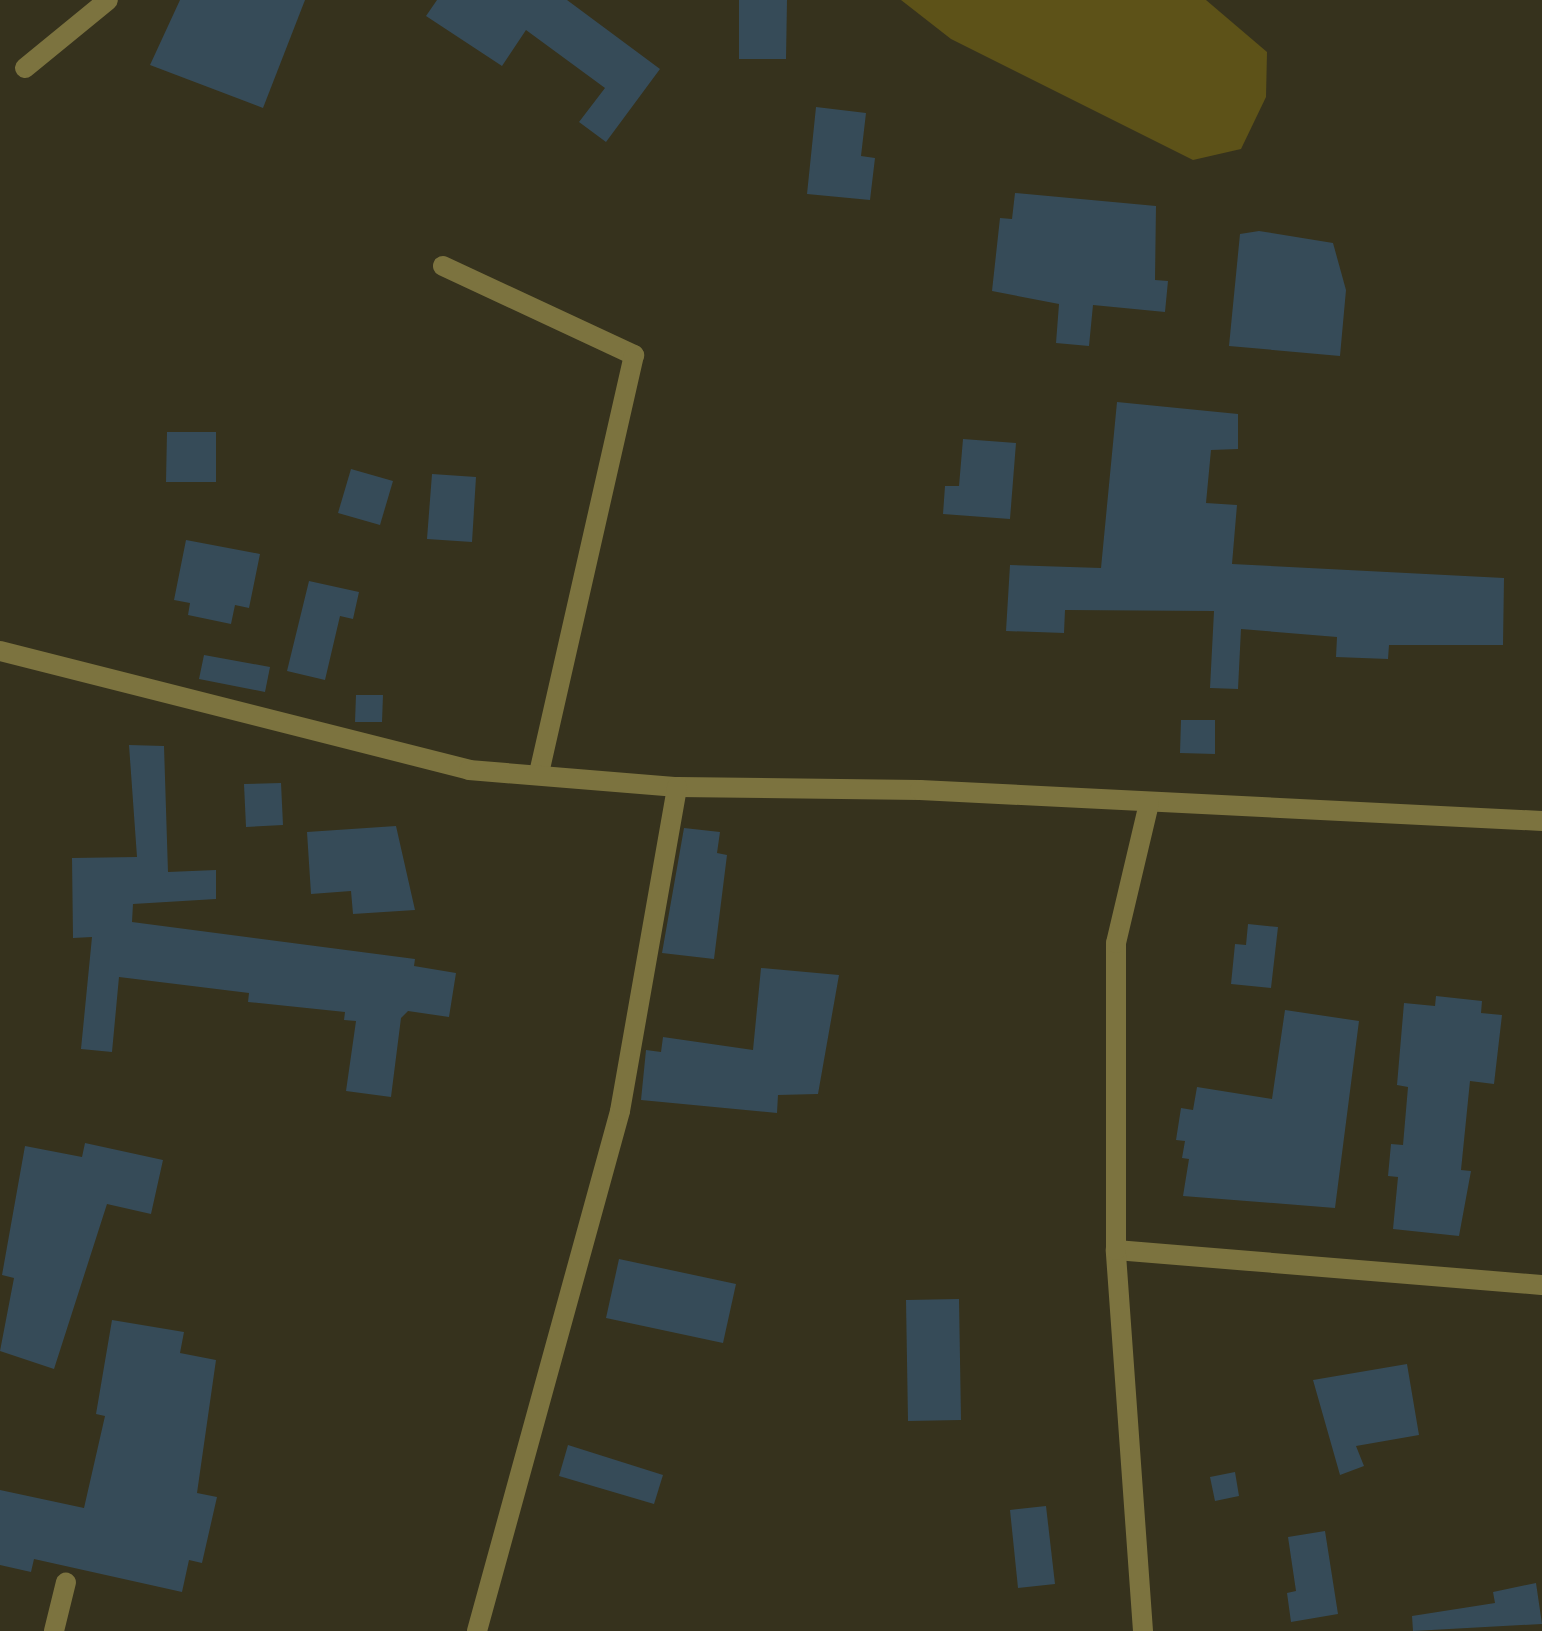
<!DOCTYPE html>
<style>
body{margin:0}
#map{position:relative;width:1542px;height:1631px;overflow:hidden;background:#36321d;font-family:Quicksand,sans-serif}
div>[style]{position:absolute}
.green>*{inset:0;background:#5d5218}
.building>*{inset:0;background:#364b58}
.minor>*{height:20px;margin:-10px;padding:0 10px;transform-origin:10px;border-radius:10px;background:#7c733f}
span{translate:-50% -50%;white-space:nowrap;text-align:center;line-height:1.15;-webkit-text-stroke:10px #36321d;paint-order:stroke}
</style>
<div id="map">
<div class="green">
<i style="clip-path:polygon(901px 0,1206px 0,1267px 52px,1266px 97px,1241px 149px,1193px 160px,951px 39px)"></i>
</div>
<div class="building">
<i style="clip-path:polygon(180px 0,305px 0,263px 108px,150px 65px)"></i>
<i style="clip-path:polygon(437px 0,567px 0,660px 69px,606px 142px,579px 122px,605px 88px,526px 30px,502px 66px,426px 16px)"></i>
<i style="clip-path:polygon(739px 0,787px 0,786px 59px,739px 59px)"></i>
<i style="clip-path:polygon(816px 107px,866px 113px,861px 156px,875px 158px,870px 200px,807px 194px)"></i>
<i style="clip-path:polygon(1015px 193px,1156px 206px,1155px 280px,1168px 281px,1165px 312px,1093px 305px,1089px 346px,1056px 343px,1059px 304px,992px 291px,1000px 218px,1012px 219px)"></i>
<i style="clip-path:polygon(1259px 231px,1333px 243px,1346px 290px,1340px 356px,1229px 346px,1240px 234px)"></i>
<i style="clip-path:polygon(1117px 402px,1238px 414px,1238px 449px,1211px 450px,1206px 503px,1237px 505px,1232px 564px,1504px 578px,1503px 645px,1389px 645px,1388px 659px,1336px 657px,1337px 637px,1241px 629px,1238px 689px,1210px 688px,1214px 611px,1065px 610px,1064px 633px,1006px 631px,1010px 565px,1101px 568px)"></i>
<i style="clip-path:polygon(167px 432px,216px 432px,216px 482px,166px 482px)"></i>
<i style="clip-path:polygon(963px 439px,1016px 443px,1010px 519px,943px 514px,945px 486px,959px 486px)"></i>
<i style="clip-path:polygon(351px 469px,393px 481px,380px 525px,338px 513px)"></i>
<i style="clip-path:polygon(432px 474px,476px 477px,472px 542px,427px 539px)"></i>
<i style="clip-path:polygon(186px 540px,260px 554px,249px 608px,235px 605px,231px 624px,188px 615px,190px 603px,174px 600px)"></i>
<i style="clip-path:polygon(309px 581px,359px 592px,353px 619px,340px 616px,325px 680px,287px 671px)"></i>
<i style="clip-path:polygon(204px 655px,270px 667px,265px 692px,199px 679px)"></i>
<i style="clip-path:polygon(356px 695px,383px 695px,382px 722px,355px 722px)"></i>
<i style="clip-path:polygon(1181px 720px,1215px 720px,1215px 754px,1180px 753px)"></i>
<i style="clip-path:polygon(129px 745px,164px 746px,168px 872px,216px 870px,216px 899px,133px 904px,132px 922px,415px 959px,414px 966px,456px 973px,449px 1017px,408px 1011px,401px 1018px,391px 1097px,346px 1091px,356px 1021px,344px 1020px,345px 1012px,248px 1002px,249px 993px,119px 977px,112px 1052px,81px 1049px,92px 937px,73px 938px,72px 858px,137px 857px)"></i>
<i style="clip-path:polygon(281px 783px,283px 825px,246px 827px,244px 784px)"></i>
<i style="clip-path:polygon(396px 826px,415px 910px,353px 914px,351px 891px,311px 894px,307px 832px)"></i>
<i style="clip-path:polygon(684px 828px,720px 832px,717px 853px,727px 855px,714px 959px,662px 953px)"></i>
<i style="clip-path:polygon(1248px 924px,1278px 927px,1271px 988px,1231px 984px,1235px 944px,1246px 945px)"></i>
<i style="clip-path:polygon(761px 968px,839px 975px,818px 1094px,778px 1095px,777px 1113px,641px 1100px,646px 1050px,661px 1052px,663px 1037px,753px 1050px)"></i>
<i style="clip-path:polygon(1436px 996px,1482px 1001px,1481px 1013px,1502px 1015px,1494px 1084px,1470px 1081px,1461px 1170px,1471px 1171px,1459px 1236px,1393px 1229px,1398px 1177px,1388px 1176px,1391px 1144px,1403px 1145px,1408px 1087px,1397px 1085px,1404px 1003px,1435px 1006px)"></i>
<i style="clip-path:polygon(1285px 1010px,1359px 1021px,1335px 1208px,1183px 1196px,1189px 1159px,1182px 1158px,1185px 1141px,1176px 1140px,1181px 1108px,1193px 1110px,1197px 1087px,1272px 1099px)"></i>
<i style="clip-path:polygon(85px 1143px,163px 1160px,151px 1214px,107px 1204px,54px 1369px,0 1351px,14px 1278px,2px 1275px,25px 1146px,82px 1157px)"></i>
<i style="clip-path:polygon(619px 1259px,736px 1284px,723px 1343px,606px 1318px)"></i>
<i style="clip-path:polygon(959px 1299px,961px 1420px,908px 1421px,906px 1300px)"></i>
<i style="clip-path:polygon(112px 1320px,184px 1332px,180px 1353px,216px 1360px,197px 1493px,217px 1497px,202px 1563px,189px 1560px,182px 1592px,34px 1559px,31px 1572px,0 1565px,0 1490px,84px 1508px,105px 1416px,96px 1414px)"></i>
<i style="clip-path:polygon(1407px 1364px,1419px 1435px,1356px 1446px,1364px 1466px,1340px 1475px,1313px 1380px)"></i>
<i style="clip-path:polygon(568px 1445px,663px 1475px,654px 1504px,559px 1476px)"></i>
<i style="clip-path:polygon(1235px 1472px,1239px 1496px,1215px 1501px,1210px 1477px)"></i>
<i style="clip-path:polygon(1046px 1506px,1055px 1584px,1018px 1588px,1010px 1510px)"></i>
<i style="clip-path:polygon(1325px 1531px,1338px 1614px,1291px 1622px,1287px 1593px,1296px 1591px,1288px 1537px)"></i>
<i style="clip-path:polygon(1536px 1583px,1542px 1624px,1413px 1631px,1412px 1616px,1495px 1603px,1493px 1592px)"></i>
</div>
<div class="minor">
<i style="left:25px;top:68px;width:107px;rotate:-39.3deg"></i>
<i style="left:443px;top:266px;width:211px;rotate:25deg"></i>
<i style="left:634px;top:355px;width:429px;rotate:102.8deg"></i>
<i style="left:0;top:651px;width:484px;rotate:14.2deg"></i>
<i style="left:469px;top:770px;width:209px;rotate:4.7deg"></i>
<i style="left:677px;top:787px;width:243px;rotate:0.7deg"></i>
<i style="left:920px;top:790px;width:623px;rotate:2.85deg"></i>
<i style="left:1116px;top:1250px;width:427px;rotate:4.7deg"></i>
<i style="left:54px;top:1631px;width:50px;rotate:-76.2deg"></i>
<i style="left:477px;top:1631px;width:539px;rotate:-74.62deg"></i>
<i style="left:620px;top:1111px;width:329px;rotate:-80deg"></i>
<i style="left:1143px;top:1631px;width:382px;rotate:-94.1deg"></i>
<i style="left:1116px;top:1250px;width:307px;rotate:-90deg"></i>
<i style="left:1116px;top:943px;width:144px;rotate:-76.7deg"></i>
</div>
</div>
